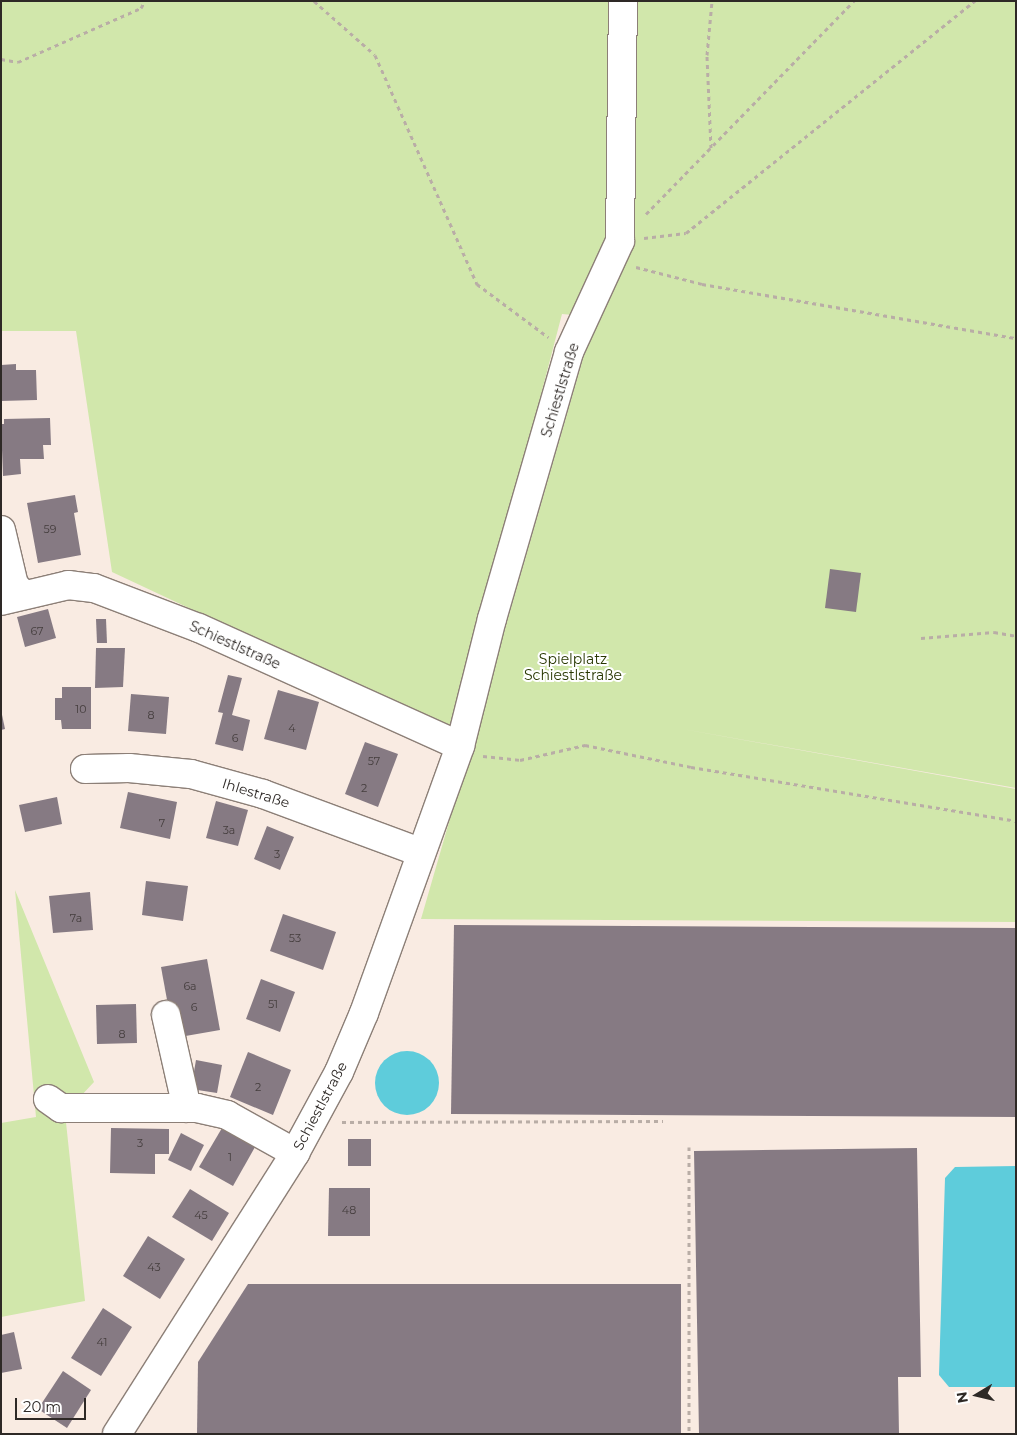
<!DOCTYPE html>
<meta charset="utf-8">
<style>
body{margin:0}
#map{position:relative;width:1017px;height:1435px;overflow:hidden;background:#f9ebe2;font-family:Montserrat,sans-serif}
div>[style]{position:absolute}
.green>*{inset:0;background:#d1e7ab}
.water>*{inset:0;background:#5eccdb}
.round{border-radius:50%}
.building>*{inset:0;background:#867a83}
.path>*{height:3px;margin-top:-1.5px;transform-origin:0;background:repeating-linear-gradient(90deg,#b9ada6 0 4px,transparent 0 8px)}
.roads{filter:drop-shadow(1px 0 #8c7f77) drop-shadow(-1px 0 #8c7f77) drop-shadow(0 1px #8c7f77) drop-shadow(0 -1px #8c7f77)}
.minor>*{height:28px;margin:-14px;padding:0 14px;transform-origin:14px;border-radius:14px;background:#fff}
span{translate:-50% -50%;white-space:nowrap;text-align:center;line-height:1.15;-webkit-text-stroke:4px #fff;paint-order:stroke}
.number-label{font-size:11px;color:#443d3d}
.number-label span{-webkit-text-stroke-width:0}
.street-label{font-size:14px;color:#2e2926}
.park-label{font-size:14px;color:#283700}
.frame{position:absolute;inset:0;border:2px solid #2e2926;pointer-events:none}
.north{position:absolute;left:952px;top:1370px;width:50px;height:50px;-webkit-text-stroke:4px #fff;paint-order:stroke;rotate:261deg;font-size:14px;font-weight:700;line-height:20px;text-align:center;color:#2e2926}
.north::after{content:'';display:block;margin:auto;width:18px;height:22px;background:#2e2926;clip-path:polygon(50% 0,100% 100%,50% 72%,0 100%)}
.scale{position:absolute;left:15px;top:1398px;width:71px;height:22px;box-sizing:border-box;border:2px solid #2e2926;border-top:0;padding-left:6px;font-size:15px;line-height:18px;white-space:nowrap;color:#2e2926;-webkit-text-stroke:4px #fff;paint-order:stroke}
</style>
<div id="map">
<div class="green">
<i style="clip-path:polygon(1px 1px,1016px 1px,1016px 788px,677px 728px,1016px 789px,1016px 922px,421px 919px,595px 317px,562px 314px,453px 732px,112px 572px,76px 331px,1px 331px)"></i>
<i style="clip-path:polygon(15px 890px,94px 1082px,65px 1113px,85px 1301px,1px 1317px,1px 1123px,36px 1117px)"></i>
</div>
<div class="water">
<i class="round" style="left:375px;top:1051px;width:64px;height:64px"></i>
<i style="clip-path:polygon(1016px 1166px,1016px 1387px,949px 1387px,939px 1375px,945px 1178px,955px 1167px)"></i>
</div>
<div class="building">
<i style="clip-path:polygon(16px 364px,16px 370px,36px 370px,37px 400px,1px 401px,1px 365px)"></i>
<i style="clip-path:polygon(50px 418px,51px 445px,43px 445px,44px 459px,20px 459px,21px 474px,3px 476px,1px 424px,4px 424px,4px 419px)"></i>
<i style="clip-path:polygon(75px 495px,78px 512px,74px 513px,81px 555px,38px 563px,27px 503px)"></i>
<i style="clip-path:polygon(830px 569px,861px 573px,856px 612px,825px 608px)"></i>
<i style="clip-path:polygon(48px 609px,56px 638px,25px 647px,17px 617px)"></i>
<i style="clip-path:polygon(96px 619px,106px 619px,107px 643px,97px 643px)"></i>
<i style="clip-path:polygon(96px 648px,125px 648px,123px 687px,95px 688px)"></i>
<i style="clip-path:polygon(228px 675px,242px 678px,232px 715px,250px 720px,243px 751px,215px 744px,223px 713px,218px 712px)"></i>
<i style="clip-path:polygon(62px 687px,91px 687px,91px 729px,62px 729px,61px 720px,55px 720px,55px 698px,62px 698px)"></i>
<i style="clip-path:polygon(278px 690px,319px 702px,306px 750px,264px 739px)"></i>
<i style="clip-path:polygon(131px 694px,169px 697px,166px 734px,128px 731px)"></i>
<i style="clip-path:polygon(1px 710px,5px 729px,1px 730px)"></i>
<i style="clip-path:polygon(365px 742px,398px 754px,378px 807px,345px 794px)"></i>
<i style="clip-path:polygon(128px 792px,177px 802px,170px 839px,120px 828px)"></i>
<i style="clip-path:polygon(57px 797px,62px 824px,25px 832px,19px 805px)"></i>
<i style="clip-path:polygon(216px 801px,248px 810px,238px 846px,206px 838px)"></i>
<i style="clip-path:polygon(267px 826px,294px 837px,280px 870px,254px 859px)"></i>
<i style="clip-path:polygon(146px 881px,188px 886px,183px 921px,142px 915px)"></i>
<i style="clip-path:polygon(90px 892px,93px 930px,53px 933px,49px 896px)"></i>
<i style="clip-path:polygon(283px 914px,336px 932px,323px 970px,270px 951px)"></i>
<i style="clip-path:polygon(454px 925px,1016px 928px,1016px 1117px,451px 1114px)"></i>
<i style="clip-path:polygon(207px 959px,220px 1030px,174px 1038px,161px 967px)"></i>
<i style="clip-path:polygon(261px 979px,295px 992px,280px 1032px,246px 1019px)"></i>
<i style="clip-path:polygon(136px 1004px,137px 1043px,97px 1044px,96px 1005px)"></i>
<i style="clip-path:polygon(248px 1052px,291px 1070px,273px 1115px,230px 1097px)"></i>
<i style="clip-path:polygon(196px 1060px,222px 1065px,217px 1093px,191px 1089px)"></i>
<i style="clip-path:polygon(111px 1128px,169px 1129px,169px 1154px,155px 1154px,155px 1174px,110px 1173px)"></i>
<i style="clip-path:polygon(222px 1128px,255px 1147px,233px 1186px,199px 1167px)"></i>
<i style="clip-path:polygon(181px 1133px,204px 1145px,191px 1171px,168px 1160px)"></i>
<i style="clip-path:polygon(348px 1139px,371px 1139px,371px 1166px,348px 1166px)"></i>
<i style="clip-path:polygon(917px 1148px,921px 1377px,898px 1377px,899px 1434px,699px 1434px,694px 1151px)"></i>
<i style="clip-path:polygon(329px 1188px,370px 1188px,370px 1236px,328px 1236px)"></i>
<i style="clip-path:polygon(190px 1189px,229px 1213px,212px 1241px,172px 1217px)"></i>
<i style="clip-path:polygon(148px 1236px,185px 1259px,160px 1299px,123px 1276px)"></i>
<i style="clip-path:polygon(248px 1284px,681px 1284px,681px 1434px,197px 1434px,198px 1362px)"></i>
<i style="clip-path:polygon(103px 1308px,132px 1327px,101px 1376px,71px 1358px)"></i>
<i style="clip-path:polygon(14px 1332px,22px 1369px,1px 1373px,1px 1335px)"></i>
<i style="clip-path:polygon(63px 1371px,91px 1390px,67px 1428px,38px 1409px)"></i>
</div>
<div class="path">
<i style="left:314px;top:1px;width:81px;rotate:41.5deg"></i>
<i style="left:375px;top:55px;width:251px;rotate:66deg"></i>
<i style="left:477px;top:284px;width:89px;rotate:36.7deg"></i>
<i style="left:1px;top:59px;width:17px;rotate:10deg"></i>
<i style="left:18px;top:62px;width:134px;rotate:-23.7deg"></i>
<i style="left:141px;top:8px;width:8px;rotate:-60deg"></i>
<i style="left:711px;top:148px;width:93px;rotate:-92.5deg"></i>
<i style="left:707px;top:55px;width:54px;rotate:-84.7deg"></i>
<i style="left:646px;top:214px;width:298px;rotate:-45.7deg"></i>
<i style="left:644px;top:238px;width:42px;rotate:-6.8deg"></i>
<i style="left:686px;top:233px;width:371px;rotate:-38.8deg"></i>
<i style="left:636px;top:267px;width:68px;rotate:14.4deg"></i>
<i style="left:702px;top:284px;width:319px;rotate:9.8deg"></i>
<i style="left:921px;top:638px;width:73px;rotate:-4.7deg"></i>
<i style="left:994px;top:632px;width:22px;rotate:10deg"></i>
<i style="left:483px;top:756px;width:37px;rotate:6deg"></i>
<i style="left:520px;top:760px;width:67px;rotate:-13deg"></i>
<i style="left:585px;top:745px;width:108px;rotate:11.7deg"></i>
<i style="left:691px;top:767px;width:329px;rotate:9.4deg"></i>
<i style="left:342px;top:1122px;width:321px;rotate:-0.2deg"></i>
<i style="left:689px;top:1147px;width:287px;rotate:90deg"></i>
</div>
<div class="roads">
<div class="minor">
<i style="left:1px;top:530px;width:57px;rotate:76.7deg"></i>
<i style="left:14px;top:585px;width:14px;rotate:45deg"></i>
<i style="left:1px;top:601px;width:69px;rotate:-13.4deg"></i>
<i style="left:68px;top:585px;width:26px;rotate:7deg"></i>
<i style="left:94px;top:588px;width:112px;rotate:20.9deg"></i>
<i style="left:199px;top:628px;width:286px;rotate:24.3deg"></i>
<i style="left:85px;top:769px;width:44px;rotate:-1.3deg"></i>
<i style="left:129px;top:768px;width:62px;rotate:5.5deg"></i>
<i style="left:191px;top:774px;width:75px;rotate:15.5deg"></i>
<i style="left:263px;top:794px;width:167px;rotate:20.3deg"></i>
<i style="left:166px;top:1015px;width:95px;rotate:77.3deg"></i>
<i style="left:48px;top:1099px;width:16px;rotate:35deg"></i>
<i style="left:61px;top:1108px;width:136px"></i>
<i style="left:197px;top:1108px;width:31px;rotate:13deg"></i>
<i style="left:227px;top:1115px;width:78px;rotate:29.2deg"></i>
<i style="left:117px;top:1434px;width:333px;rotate:-57.6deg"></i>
<i style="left:295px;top:1153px;width:92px;rotate:-61.5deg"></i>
<i style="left:339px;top:1072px;width:64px;rotate:-67deg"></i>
<i style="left:364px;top:1013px;width:284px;rotate:-70.2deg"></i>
<i style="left:460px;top:746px;width:131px;rotate:-75.9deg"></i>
<i style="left:492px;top:619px;width:278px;rotate:-73.9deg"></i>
<i style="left:569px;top:352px;width:122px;rotate:-65.3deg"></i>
<i style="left:620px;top:241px;width:240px;rotate:-89.3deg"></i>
</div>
</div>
<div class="number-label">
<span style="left:50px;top:529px">59</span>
<span style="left:37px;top:631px">67</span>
<span style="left:81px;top:709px">10</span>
<span style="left:151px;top:715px">8</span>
<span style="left:292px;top:728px">4</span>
<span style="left:235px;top:738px">6</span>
<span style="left:374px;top:761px">57</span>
<span style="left:364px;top:788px">2</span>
<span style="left:162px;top:823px">7</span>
<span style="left:229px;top:830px">3a</span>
<span style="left:277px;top:854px">3</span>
<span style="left:76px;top:918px">7a</span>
<span style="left:295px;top:938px">53</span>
<span style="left:190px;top:986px">6a</span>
<span style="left:273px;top:1004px">51</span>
<span style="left:194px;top:1007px">6</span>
<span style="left:122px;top:1034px">8</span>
<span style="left:258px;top:1087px">2</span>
<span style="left:140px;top:1143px">3</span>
<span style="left:230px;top:1157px">1</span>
<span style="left:349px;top:1210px">48</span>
<span style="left:201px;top:1215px">45</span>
<span style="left:154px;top:1267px">43</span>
<span style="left:102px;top:1342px">41</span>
</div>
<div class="street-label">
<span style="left:560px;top:390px;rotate:-73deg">Schiestlstraße</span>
<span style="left:235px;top:645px;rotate:24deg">Schiestlstraße</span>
<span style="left:256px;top:793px;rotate:17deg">Ihlestraße</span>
<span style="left:320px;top:1106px;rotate:-62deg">Schiestlstraße</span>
</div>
<div class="park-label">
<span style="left:573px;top:667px">Spielplatz<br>Schiestlstraße</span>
</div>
<div class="frame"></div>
<div class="north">N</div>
<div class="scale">20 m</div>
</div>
